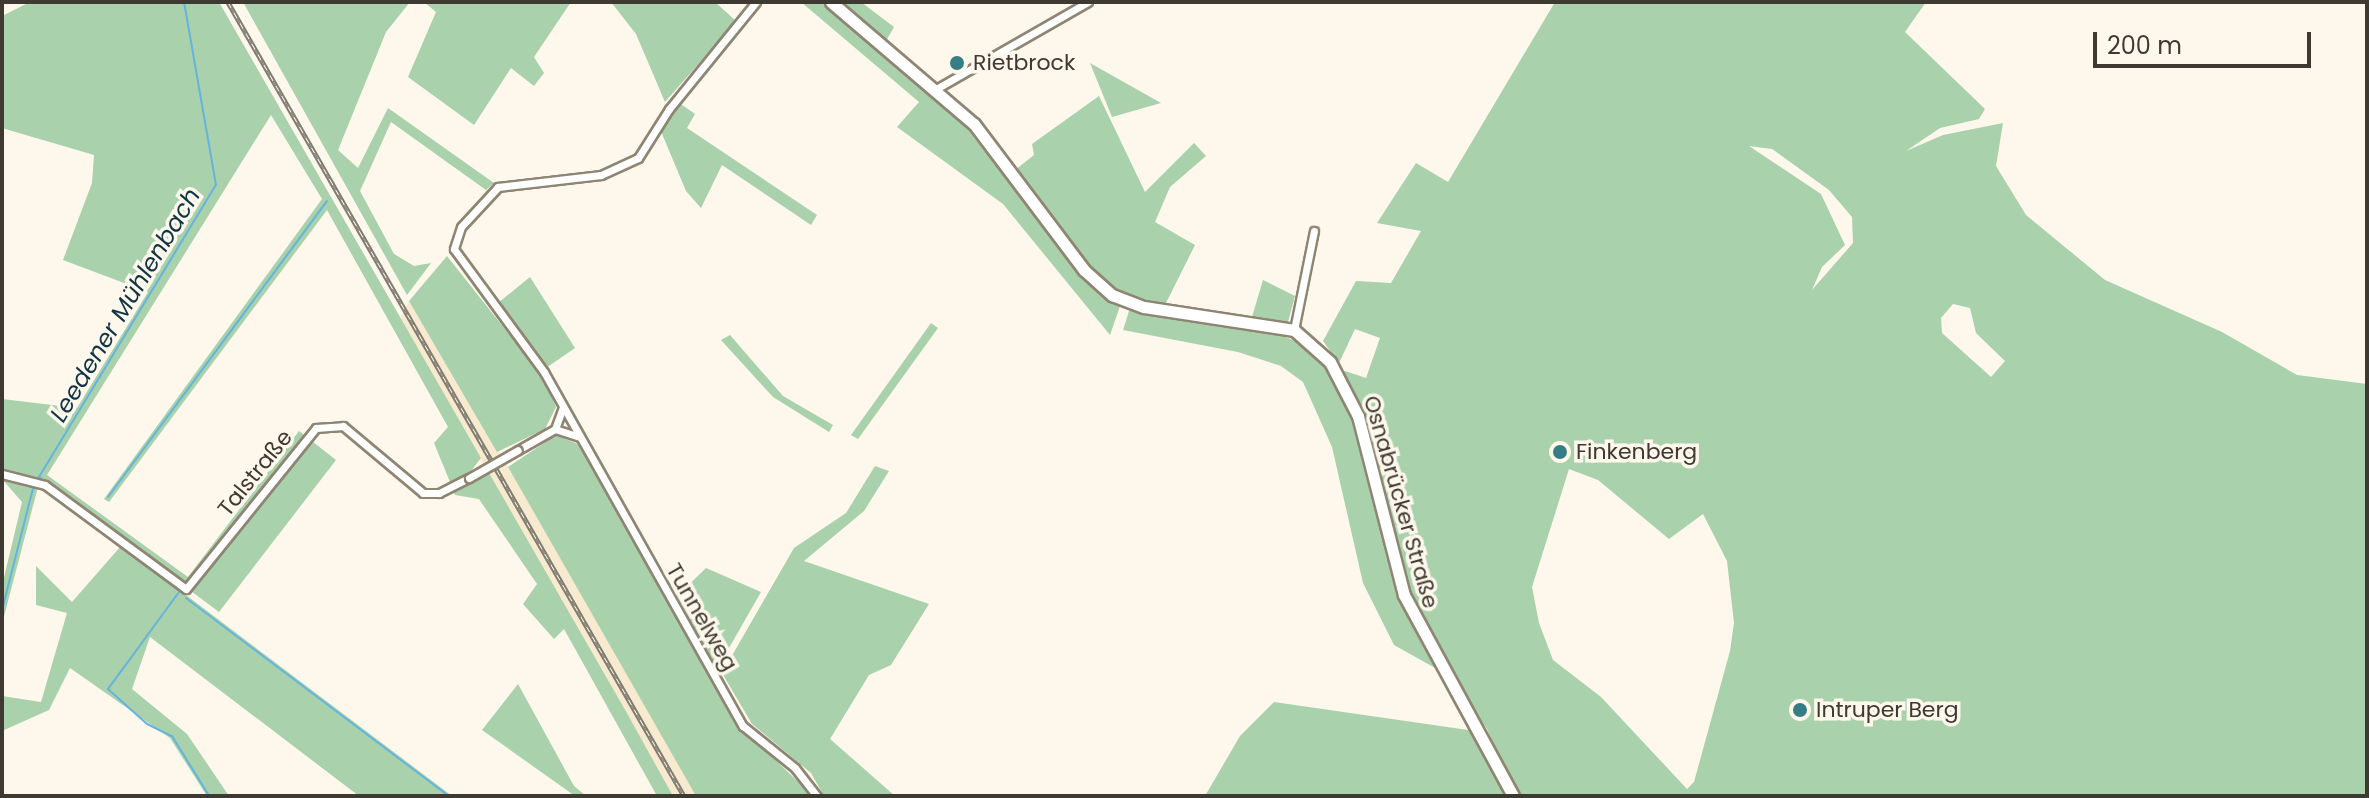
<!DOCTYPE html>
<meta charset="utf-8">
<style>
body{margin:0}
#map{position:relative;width:2369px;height:798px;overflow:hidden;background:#fef7eb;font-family:Poppins,sans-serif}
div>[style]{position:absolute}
.built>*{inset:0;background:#f8eace}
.green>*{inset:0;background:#a8d1ac}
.stream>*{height:2px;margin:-1px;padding:0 1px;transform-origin:1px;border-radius:1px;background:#65b4de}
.roads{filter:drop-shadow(2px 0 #8f8573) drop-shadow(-2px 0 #8f8573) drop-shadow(0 2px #8f8573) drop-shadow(0 -2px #8f8573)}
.minor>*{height:7px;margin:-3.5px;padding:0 3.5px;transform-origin:3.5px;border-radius:3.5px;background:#fff}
.secondary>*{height:11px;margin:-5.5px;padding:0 5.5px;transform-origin:5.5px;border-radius:5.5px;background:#fff}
.rail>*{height:5px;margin-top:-2.5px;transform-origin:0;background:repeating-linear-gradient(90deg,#fef7eb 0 6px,#817c72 0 12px);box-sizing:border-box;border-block:2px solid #817c72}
.bridges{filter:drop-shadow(2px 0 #8f8573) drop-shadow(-2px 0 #8f8573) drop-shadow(0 2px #8f8573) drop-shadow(0 -2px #8f8573)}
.minor-bridge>*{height:7px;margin:-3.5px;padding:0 3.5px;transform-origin:3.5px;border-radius:3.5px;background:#fff}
.dots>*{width:22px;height:22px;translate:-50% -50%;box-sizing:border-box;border:4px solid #fef7eb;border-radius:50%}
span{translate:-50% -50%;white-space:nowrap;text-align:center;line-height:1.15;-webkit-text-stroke:7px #fef7eb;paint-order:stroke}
.poi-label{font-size:22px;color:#3e3a32}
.left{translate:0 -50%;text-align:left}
.street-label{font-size:22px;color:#3e3a32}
.water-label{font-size:24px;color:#113547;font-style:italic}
.frame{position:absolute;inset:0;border:4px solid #3e3a32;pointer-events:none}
.scale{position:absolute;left:2093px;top:32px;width:218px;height:36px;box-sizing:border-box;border:4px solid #3e3a32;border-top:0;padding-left:10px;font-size:24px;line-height:28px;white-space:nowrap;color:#3e3a32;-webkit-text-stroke:6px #fef7eb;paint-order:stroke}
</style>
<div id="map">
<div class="built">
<i style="clip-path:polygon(409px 301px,508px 467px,696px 796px,673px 796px,400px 319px)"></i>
</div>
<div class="green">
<i style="clip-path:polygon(30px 2px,219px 2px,481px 458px,471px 471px,450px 482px,434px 443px,448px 427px,327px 210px,109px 502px,104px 499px,322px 199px,271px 115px,47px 475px,188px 577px,299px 431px,336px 460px,219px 612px,46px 483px,2px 470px,2px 399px,77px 408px,148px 292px,63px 260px,92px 183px,94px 155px,2px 128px,2px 16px)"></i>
<i style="clip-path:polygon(243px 2px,410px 2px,386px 32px,338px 150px,358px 168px,388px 108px,494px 183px,486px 190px,391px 122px,360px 191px,394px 254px,414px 266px,431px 263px,407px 295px)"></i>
<i style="clip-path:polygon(424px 2px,571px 2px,534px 57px,544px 73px,534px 86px,511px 68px,474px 125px,408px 77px,436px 12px)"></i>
<i style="clip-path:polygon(611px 2px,715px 2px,736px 21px,665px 102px,636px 34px)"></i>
<i style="clip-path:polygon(801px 2px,821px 2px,959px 118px,1079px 274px,1120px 306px,1110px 335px,1003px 204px,897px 127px,919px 102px)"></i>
<i style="clip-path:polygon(839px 2px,861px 2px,894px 27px,886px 41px)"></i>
<i style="clip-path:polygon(evenodd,1555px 2px,1926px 2px,1905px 32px,1985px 109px,1979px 119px,1940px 128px,1906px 151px,1943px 135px,2003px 123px,1996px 166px,2026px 215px,2105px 280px,2222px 332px,2297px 375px,2367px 384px,2367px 796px,1517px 796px,1487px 729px,1453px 678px,1394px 645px,1363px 583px,1332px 447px,1303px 382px,1281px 366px,1238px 352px,1123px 330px,1130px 308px,1272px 330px,1313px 350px,1335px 381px,1345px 371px,1366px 378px,1380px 338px,1355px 329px,1339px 363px,1323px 341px,1356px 281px,1391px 283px,1421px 231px,1377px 223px,1416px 163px,1448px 182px,1555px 2px,1749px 146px,1772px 149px,1829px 190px,1852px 217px,1853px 243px,1812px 290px,1822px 267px,1845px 245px,1821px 194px,1749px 146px,1555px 2px,1953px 304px,1970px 308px,1976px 333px,2005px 361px,1991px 377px,1942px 333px,1941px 318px,1953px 304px,1555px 2px,1569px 469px,1598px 480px,1669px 539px,1703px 514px,1727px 561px,1734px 623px,1730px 651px,1694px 782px,1687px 789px,1601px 697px,1553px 660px,1539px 623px,1532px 587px,1569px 469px)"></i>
<i style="clip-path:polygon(1090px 63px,1161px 103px,1112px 117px)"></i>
<i style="clip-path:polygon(1099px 96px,1145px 192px,1194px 143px,1206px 156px,1170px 187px,1155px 222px,1195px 245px,1165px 305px,1127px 297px,1087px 269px,1015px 170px,1034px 155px,1032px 144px)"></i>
<i style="clip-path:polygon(678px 102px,695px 114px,687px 128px,817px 215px,811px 225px,722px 165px,701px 208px,686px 191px,660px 129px)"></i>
<i style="clip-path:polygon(447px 256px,543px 377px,556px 407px,545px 429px,497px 452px,409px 301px)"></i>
<i style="clip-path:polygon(530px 277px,575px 348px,546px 368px,498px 303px)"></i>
<i style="clip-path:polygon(1263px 280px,1295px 296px,1288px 322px,1252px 317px)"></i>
<i style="clip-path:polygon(931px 323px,938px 328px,858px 439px,851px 435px)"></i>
<i style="clip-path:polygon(730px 335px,783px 396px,833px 425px,829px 432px,773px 397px,721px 340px)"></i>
<i style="clip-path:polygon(556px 435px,578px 444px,739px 725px,813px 796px,696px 796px,508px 467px)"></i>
<i style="clip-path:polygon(875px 466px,889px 471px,864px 511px,804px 561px,929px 604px,891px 665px,869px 675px,830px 739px,895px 796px,824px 796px,811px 773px,752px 724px,722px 673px,794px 548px,846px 513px)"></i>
<i style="clip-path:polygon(489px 473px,624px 708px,673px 796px,657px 796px,564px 629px,554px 639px,523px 604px,537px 584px,479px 499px,455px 495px,453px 490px)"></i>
<i style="clip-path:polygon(2px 479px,38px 487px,2px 624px,2px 586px,22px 502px)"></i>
<i style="clip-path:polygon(121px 546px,182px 592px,452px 796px,359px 796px,150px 637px,132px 689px,187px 734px,229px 796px,207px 796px,170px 738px,70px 668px,49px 710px,2px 731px,2px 696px,41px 702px,67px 613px,36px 605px,36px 566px,72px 602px)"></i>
<i style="clip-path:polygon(706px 568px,761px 592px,717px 669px,676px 597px)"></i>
<i style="clip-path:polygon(518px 684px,574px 786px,586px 796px,575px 796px,482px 730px)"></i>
<i style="clip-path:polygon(1274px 702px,1475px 731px,1506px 796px,1205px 796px,1240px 736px)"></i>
</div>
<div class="stream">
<i style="left:108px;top:497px;width:368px;rotate:-53.5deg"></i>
<i style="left:177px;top:577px;width:170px;rotate:-144.1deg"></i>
<i style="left:39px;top:477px;width:341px;rotate:-58.8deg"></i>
<i style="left:216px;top:185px;width:186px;rotate:-99.9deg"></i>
<i style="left:179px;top:592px;width:120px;rotate:126.2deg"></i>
<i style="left:108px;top:689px;width:52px;rotate:41.9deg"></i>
<i style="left:147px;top:724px;width:28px;rotate:26deg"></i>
<i style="left:172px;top:736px;width:70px;rotate:58.3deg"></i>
<i style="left:186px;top:598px;width:329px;rotate:37deg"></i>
<i style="left:2px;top:610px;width:126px;rotate:-75.7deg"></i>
</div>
<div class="roads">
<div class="minor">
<i style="left:756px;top:2px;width:138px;rotate:129.1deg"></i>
<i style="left:669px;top:109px;width:58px;rotate:122.3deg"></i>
<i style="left:638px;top:158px;width:41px;rotate:155.3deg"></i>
<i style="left:601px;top:175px;width:104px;rotate:173.4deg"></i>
<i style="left:498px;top:187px;width:54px;rotate:132.8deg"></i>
<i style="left:461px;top:227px;width:23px;rotate:108deg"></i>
<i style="left:454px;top:249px;width:152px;rotate:53.8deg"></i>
<i style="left:544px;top:372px;width:406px;rotate:60.7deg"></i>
<i style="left:743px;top:726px;width:67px;rotate:38.9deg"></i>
<i style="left:795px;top:768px;width:36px;rotate:52deg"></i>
<i style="left:936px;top:89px;width:175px;rotate:-29.8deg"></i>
<i style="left:1294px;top:330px;width:101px;rotate:-78.6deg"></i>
<i style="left:555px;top:429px;width:26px;rotate:18deg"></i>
<i style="left:518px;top:450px;width:43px;rotate:-29.6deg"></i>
<i style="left:555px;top:429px;width:23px;rotate:-70deg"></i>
<i style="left:2px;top:474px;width:44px;rotate:14.3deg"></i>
<i style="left:45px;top:485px;width:175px;rotate:36.4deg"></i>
<i style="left:186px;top:589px;width:207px;rotate:-51.1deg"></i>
<i style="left:316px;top:428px;width:27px;rotate:-4deg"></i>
<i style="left:343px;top:426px;width:104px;rotate:39.9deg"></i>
<i style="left:423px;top:493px;width:16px"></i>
<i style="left:439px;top:493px;width:34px;rotate:-27deg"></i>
</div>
<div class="secondary">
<i style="left:831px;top:2px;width:188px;rotate:40.5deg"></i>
<i style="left:974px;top:124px;width:183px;rotate:53deg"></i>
<i style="left:1084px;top:270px;width:38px;rotate:42deg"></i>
<i style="left:1112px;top:295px;width:34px;rotate:21deg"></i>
<i style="left:1144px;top:307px;width:152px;rotate:8.7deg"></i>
<i style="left:1294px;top:330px;width:48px;rotate:41.6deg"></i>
<i style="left:1330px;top:362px;width:61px;rotate:62.6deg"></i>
<i style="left:1358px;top:416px;width:185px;rotate:75.6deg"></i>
<i style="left:1404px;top:595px;width:229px;rotate:61.5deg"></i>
</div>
</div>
<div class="rail">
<i style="left:228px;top:2px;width:916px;rotate:60.13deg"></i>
</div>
<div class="bridges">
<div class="minor-bridge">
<i style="left:469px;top:478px;width:56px;rotate:-29.7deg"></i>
</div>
</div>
<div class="dots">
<i style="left:957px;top:63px;background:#367e85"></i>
<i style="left:1560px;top:452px;background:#367e85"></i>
<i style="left:1800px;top:710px;background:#367e85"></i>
</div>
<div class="poi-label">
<span class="left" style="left:973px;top:63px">Rietbrock</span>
<span class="left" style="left:1576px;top:452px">Finkenberg</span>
<span class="left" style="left:1816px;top:710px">Intruper Berg</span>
</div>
<div class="street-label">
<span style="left:255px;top:473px;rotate:-51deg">Talstraße</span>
<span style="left:1401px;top:502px;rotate:74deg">Osnabrücker Straße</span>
<span style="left:702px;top:617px;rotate:60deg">Tunnelweg</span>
</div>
<div class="water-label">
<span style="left:125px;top:305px;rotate:-59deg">Leedener Mühlenbach</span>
</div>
<div class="frame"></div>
<div class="scale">200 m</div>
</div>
